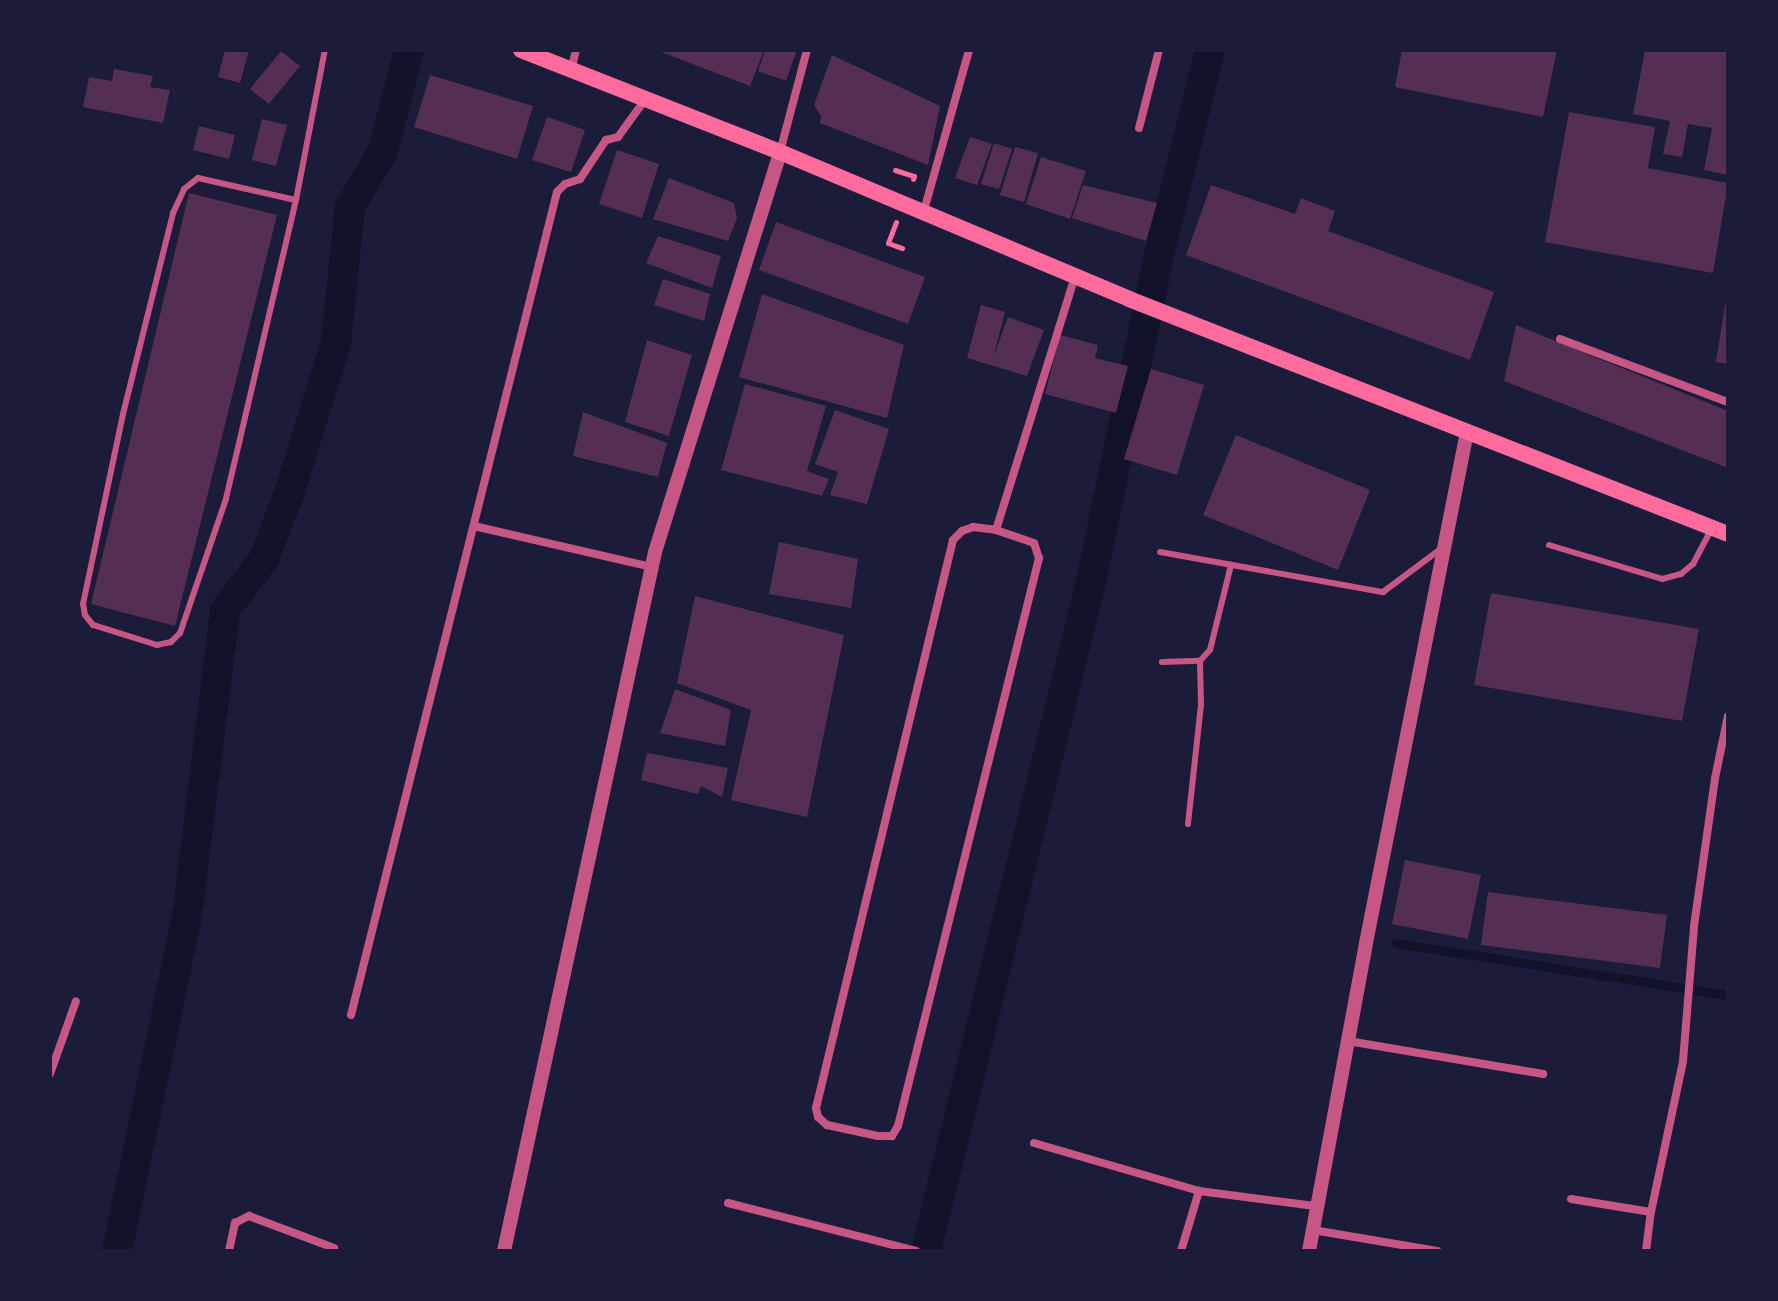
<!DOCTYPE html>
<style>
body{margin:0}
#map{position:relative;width:1778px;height:1301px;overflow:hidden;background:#1b1b3a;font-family:Inter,sans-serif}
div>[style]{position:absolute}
.stream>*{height:9px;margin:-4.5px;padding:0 4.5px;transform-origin:4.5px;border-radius:4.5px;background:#12122b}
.canal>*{height:30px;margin:-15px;padding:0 15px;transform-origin:15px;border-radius:15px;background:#12122b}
.building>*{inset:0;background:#542f53}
.path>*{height:5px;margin:-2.5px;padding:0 2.5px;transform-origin:2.5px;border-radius:2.5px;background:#ff6b9d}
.service>*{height:6px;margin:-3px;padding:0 3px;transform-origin:3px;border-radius:3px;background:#c65784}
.minor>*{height:8px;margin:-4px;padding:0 4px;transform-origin:4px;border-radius:4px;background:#c65784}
.tertiary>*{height:14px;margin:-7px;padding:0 7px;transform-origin:7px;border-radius:7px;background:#c65784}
.secondary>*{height:16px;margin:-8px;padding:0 8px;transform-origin:8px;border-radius:8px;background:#ff6b9d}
span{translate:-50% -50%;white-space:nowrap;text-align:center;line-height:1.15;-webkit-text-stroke:6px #1b1b3a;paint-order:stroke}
.frame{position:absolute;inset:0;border:52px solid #1b1b3a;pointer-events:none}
</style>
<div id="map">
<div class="stream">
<i style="left:1396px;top:943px;width:336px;rotate:8.9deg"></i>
</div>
<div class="canal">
<i style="left:117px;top:1251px;width:342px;rotate:-78.2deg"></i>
<i style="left:187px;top:916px;width:308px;rotate:-82.9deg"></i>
<i style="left:225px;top:610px;width:64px;rotate:-52.6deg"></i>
<i style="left:264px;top:559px;width:73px;rotate:-69.1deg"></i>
<i style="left:290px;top:491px;width:156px;rotate:-72.8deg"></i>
<i style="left:336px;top:342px;width:136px;rotate:-84.1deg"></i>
<i style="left:350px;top:207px;width:65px;rotate:-59.5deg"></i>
<i style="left:383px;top:151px;width:104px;rotate:-75.6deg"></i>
<i style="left:926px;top:1251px;width:685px;rotate:-76.15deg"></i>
<i style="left:1090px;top:586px;width:342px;rotate:-78.2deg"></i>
<i style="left:1160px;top:251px;width:207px;rotate:-76deg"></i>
</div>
<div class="building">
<i style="clip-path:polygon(225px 50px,249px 50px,240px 83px,218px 77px)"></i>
<i style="clip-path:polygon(656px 50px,764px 50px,750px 86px)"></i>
<i style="clip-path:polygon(765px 50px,797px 50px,786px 81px,758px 71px)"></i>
<i style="clip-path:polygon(1402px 50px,1557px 50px,1543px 117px,1395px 87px)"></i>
<i style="clip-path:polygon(1645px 50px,1728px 52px,1728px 175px,1704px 170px,1712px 128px,1688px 124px,1682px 157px,1663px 154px,1670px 121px,1633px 114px)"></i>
<i style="clip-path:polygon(281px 51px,300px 66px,269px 104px,250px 89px)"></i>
<i style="clip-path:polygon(832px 55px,940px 106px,928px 165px,820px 123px,821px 116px,814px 105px)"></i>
<i style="clip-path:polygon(114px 69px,153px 76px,150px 87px,170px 90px,163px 123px,83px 107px,89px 77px,112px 81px)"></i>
<i style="clip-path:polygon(430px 75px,533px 106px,517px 159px,414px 127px)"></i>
<i style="clip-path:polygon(1569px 112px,1655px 127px,1648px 168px,1728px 183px,1713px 273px,1545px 242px)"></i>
<i style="clip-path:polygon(547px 117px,585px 130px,571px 172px,532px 160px)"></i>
<i style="clip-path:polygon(262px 119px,287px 125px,276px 166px,252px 160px)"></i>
<i style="clip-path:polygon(199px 126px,235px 135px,229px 159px,193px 150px)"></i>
<i style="clip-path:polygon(970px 137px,992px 144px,977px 185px,955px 178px)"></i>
<i style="clip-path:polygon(994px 143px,1012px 149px,999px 189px,981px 184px)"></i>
<i style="clip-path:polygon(1015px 147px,1038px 153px,1024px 202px,1000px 195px)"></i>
<i style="clip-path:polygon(617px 150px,659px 164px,642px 218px,599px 204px)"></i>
<i style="clip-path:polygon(1041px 157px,1086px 171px,1070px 219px,1026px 204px)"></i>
<i style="clip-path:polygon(669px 178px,734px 203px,737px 218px,728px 241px,653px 219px)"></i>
<i style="clip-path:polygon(1083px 185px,1157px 203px,1146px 241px,1072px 218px)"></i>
<i style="clip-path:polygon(1211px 185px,1295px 214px,1301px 198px,1335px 211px,1328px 231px,1494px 292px,1470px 360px,1186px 255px)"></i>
<i style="clip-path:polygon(189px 193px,277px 215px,175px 626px,91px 604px)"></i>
<i style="clip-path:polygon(776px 222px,925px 277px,908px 324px,759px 270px)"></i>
<i style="clip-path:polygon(658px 236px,721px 256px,712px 288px,646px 263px)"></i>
<i style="clip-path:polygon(663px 279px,710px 294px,704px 321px,654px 305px)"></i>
<i style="clip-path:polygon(762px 294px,904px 345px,887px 418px,739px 377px)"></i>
<i style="clip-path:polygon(1726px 300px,1728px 301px,1728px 364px,1716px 362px)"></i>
<i style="clip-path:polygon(981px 305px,1005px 312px,993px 358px,1008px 317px,1044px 330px,1027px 376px,967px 358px)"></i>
<i style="clip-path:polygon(1516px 325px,1728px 411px,1728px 468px,1504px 381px)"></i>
<i style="clip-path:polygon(1060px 335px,1098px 345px,1095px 358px,1128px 366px,1116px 413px,1045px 394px)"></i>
<i style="clip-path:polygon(647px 340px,692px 355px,669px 436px,625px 422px)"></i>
<i style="clip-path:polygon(1151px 369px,1204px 385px,1177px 475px,1124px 459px)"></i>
<i style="clip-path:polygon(745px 384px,826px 406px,807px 471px,829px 479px,822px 496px,721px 470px)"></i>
<i style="clip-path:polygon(835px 410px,889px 429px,867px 504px,830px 495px,838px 472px,815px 464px)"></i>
<i style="clip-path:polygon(583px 412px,667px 443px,658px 477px,573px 456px)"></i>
<i style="clip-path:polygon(1236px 435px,1370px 490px,1338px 570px,1203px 515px)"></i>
<i style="clip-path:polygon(779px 542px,858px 559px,851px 608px,769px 594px)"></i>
<i style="clip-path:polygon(1491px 593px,1699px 629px,1682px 721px,1474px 685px)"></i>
<i style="clip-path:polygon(695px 596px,844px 635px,807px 817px,731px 800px,751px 710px,677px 683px)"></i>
<i style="clip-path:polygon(675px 689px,731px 710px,725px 746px,660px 733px)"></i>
<i style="clip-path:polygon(647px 753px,728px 768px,722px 797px,701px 786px,698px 794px,641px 780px)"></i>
<i style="clip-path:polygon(1405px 860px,1481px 875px,1468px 939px,1392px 924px)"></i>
<i style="clip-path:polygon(1488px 892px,1667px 915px,1660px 968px,1481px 945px)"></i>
</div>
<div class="path">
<i style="left:895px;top:170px;width:20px;rotate:18deg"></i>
<i style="left:914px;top:176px;width:3px;rotate:108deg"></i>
<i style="left:896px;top:222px;width:22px;rotate:111deg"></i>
<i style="left:888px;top:243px;width:15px;rotate:20deg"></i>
</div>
<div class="service">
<i style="left:198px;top:178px;width:100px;rotate:12.7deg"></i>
<i style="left:296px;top:200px;width:307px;rotate:103.2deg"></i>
<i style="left:226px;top:499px;width:142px;rotate:108.9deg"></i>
<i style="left:180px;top:633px;width:13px;rotate:135deg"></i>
<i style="left:171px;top:642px;width:14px;rotate:168deg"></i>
<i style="left:157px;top:645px;width:67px;rotate:-162.6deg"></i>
<i style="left:93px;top:625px;width:13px;rotate:-129deg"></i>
<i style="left:85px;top:615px;width:11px;rotate:-100deg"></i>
<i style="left:83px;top:604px;width:194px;rotate:-78.1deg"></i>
<i style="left:123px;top:414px;width:207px;rotate:-76deg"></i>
<i style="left:173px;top:213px;width:26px;rotate:-65deg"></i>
<i style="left:184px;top:189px;width:18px;rotate:-38deg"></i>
<i style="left:296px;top:200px;width:153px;rotate:-79.1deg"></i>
<i style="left:1549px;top:545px;width:118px;rotate:16.7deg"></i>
<i style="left:1662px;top:579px;width:20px;rotate:-15deg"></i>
<i style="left:1681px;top:574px;width:16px;rotate:-40deg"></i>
<i style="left:1693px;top:564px;width:41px;rotate:-62.2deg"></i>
<i style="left:1160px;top:552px;width:227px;rotate:10.2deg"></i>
<i style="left:1383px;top:592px;width:74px;rotate:-36.7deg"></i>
<i style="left:1162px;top:662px;width:38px;rotate:-2deg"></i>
<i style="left:1200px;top:661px;width:15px;rotate:-48deg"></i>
<i style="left:1210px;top:650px;width:88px;rotate:-76.1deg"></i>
<i style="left:1188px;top:824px;width:120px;rotate:-83.8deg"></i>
<i style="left:1201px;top:705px;width:44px;rotate:-91.3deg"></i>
</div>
<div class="minor">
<i style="left:571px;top:70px;width:21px;rotate:-76deg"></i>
<i style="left:1139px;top:128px;width:81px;rotate:-75.6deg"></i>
<i style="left:780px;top:152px;width:106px;rotate:-75.2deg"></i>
<i style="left:923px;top:214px;width:170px;rotate:-74.3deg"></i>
<i style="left:1560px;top:339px;width:179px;rotate:20.6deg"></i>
<i style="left:474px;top:526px;width:183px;rotate:13deg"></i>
<i style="left:973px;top:527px;width:23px;rotate:7deg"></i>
<i style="left:996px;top:530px;width:40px;rotate:18.9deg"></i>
<i style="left:1034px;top:543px;width:16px;rotate:72deg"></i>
<i style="left:1039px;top:558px;width:585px;rotate:103.94deg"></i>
<i style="left:898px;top:1126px;width:12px;rotate:121deg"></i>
<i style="left:892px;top:1136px;width:14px;rotate:180deg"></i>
<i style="left:878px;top:1136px;width:52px;rotate:-167.8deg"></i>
<i style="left:827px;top:1125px;width:12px;rotate:-138deg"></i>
<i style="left:818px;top:1117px;width:9px;rotate:-103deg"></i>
<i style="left:816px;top:1108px;width:584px;rotate:-76.44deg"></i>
<i style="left:953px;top:540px;width:13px;rotate:-45deg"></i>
<i style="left:962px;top:531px;width:12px;rotate:-20deg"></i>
<i style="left:996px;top:530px;width:266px;rotate:-72.7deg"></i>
<i style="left:351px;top:1015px;width:848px;rotate:-75.95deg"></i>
<i style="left:557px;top:192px;width:11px;rotate:-45deg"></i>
<i style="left:565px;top:184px;width:16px;rotate:-18deg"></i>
<i style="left:580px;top:179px;width:47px;rotate:-56.3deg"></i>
<i style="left:606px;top:140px;width:12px;rotate:-14deg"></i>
<i style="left:618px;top:137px;width:44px;rotate:-54.2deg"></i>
<i style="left:1348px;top:1041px;width:198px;rotate:9.6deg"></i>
<i style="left:50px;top:1074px;width:77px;rotate:-70.4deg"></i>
<i style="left:1034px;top:1143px;width:172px;rotate:16.2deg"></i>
<i style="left:1571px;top:1199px;width:81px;rotate:9.2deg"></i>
<i style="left:728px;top:1203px;width:194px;rotate:14.3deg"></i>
<i style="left:1313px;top:1230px;width:126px;rotate:9.6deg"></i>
<i style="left:229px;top:1251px;width:29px;rotate:-78deg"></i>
<i style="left:235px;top:1223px;width:16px;rotate:-27deg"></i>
<i style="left:249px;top:1216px;width:91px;rotate:20.6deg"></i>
<i style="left:1181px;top:1251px;width:63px;rotate:-73.3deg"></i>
<i style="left:1199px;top:1191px;width:117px;rotate:7.4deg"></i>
<i style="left:1646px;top:1251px;width:39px;rotate:-83deg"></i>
<i style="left:1651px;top:1212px;width:154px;rotate:-78deg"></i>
<i style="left:1683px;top:1061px;width:135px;rotate:-85.3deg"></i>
<i style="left:1694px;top:926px;width:149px;rotate:-81.9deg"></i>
<i style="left:1715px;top:778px;width:63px;rotate:-78.2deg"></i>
</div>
<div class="tertiary">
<i style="left:504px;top:1251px;width:715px;rotate:-77.81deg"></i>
<i style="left:655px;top:552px;width:419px;rotate:-72.6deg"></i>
<i style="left:1309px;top:1251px;width:313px;rotate:-79.5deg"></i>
<i style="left:1366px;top:943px;width:521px;rotate:-78.82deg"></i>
</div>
<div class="secondary">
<i style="left:521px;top:50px;width:278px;rotate:21.5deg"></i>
<i style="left:780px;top:152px;width:379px;rotate:22.8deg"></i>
<i style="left:1129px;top:299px;width:643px;rotate:21.42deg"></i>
</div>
<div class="frame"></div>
</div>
